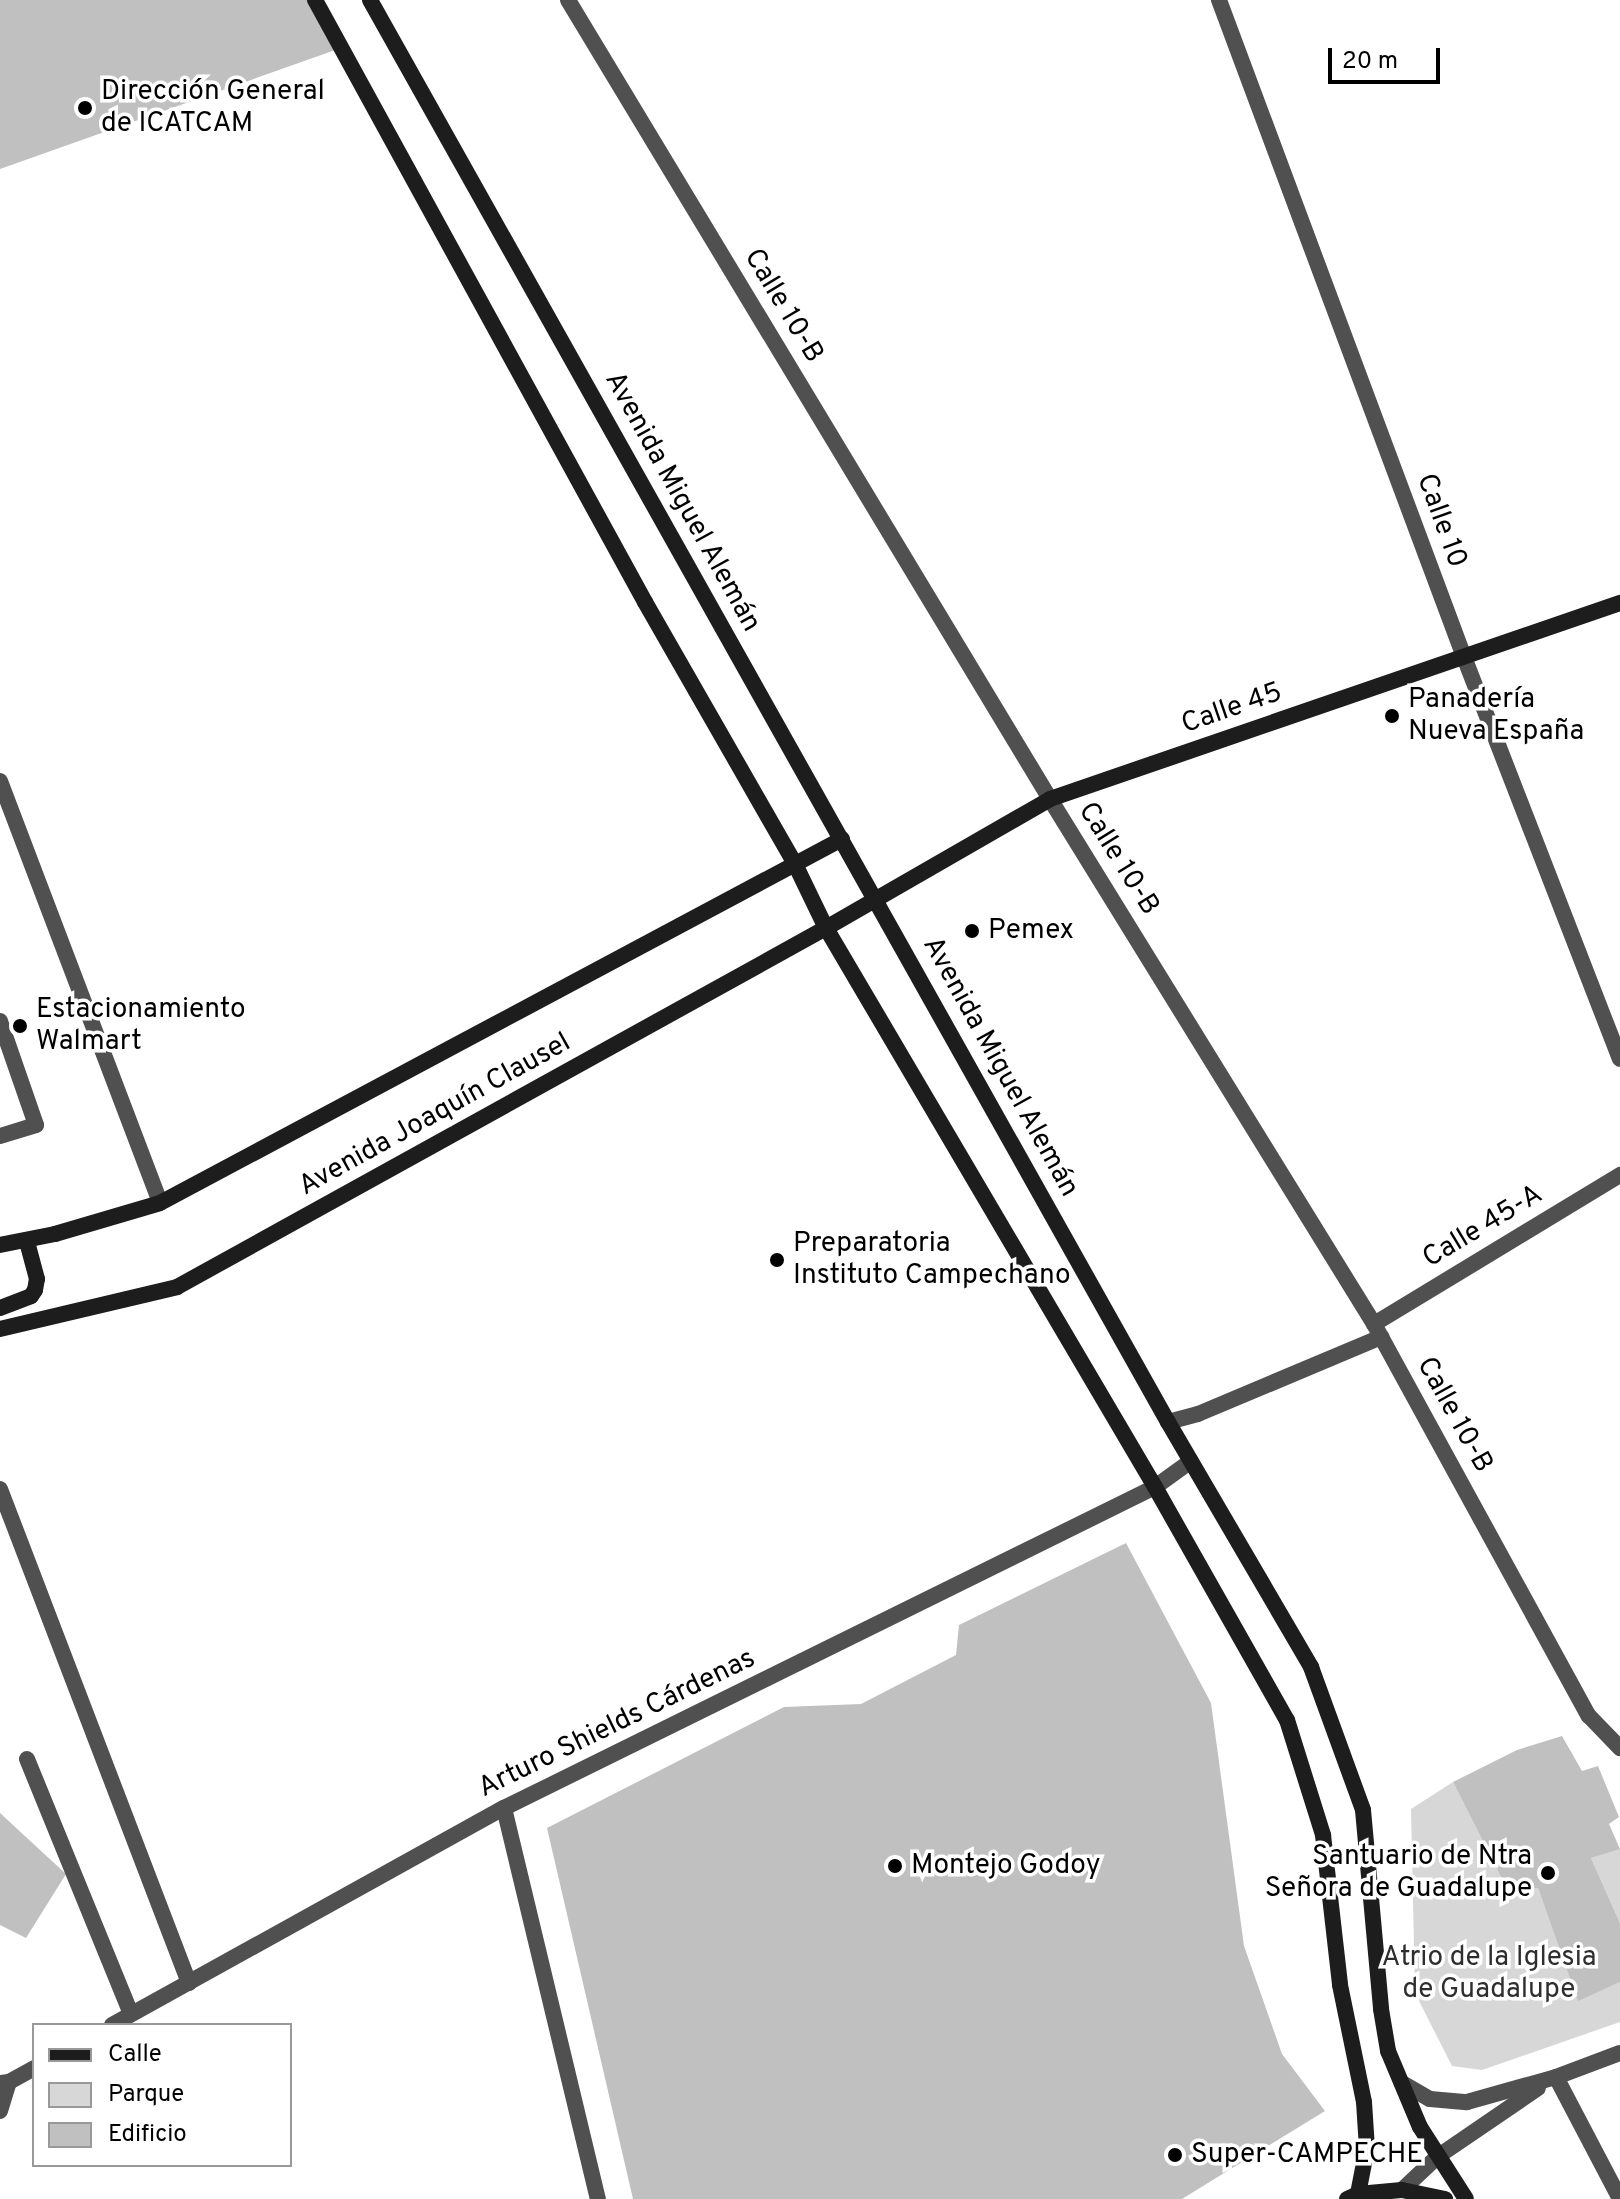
<!DOCTYPE html>
<meta charset="utf-8">
<style>
body{margin:0}
#map{position:relative;width:1620px;height:2199px;overflow:hidden;background:#fff;font-family:Overpass,sans-serif}
div>[style]{position:absolute}
.green>*{inset:0;background:#d7d7d7}
.building>*{inset:0;background:#c0c0c0}
.lane>*{height:16px;margin:-8px;padding:0 8px;transform-origin:8px;border-radius:8px;background:#505050}
.street>*{height:16px;margin:-8px;padding:0 8px;transform-origin:8px;border-radius:8px;background:#505050}
.secondary>*{height:16px;margin:-8px;padding:0 8px;transform-origin:8px;border-radius:8px;background:#1d1d1d}
.dots>*{width:22px;height:22px;translate:-50% -50%;box-sizing:border-box;border:4px solid #fff;border-radius:50%}
span{translate:-50% -50%;white-space:nowrap;text-align:center;line-height:1.15;-webkit-text-stroke:7px #fff;paint-order:stroke}
.poi-label{font-size:28px;color:#000}
.left{translate:0 -50%;text-align:left}
.right{translate:-100% -50%;text-align:right}
.street-label{font-size:28px;color:#000}
.park-label{font-size:28px;color:#2e2e2e}
.legend{position:absolute;left:32px;top:2023px;width:260px;height:144px;box-sizing:border-box;background:#fff;border:2px solid #999;margin:0;padding:10px 14px;list-style:none;font-size:24px;color:#000}
.legend li{display:flex;align-items:center;gap:16px;height:40px}
.legend b{width:40px;border:2px solid #999}
.scale{position:absolute;left:1328px;top:48px;width:112px;height:36px;box-sizing:border-box;border:4px solid #000;border-top:0;padding-left:10px;font-size:24px;line-height:28px;white-space:nowrap;color:#000;-webkit-text-stroke:6px #fff;paint-order:stroke}
</style>
<div id="map">
<div class="green">
<i style="clip-path:polygon(1453px 1782px,1509px 1893px,1538px 1888px,1578px 2000px,1620px 1982px,1620px 2022px,1482px 2070px,1452px 2066px,1415px 1993px,1411px 1809px)"></i>
<i style="clip-path:polygon(1620px 1848px,1620px 1923px,1591px 1858px)"></i>
</div>
<div class="building">
<i style="clip-path:polygon(0 0,315px 0,341px 48px,0 169px)"></i>
<i style="clip-path:polygon(1126px 1543px,1211px 1703px,1244px 1946px,1282px 2054px,1325px 2111px,1182px 2199px,633px 2199px,547px 1828px,784px 1707px,861px 1704px,956px 1655px,959px 1625px)"></i>
<i style="clip-path:polygon(1562px 1736px,1582px 1771px,1598px 1766px,1619px 1817px,1609px 1824px,1620px 1849px,1591px 1858px,1620px 1923px,1620px 1982px,1578px 2001px,1538px 1888px,1509px 1893px,1453px 1782px,1517px 1750px)"></i>
<i style="clip-path:polygon(0 1813px,66px 1874px,26px 1938px,0 1925px)"></i>
</div>
<div class="lane">
<i style="left:0;top:1021px;width:110px;rotate:70.9deg"></i>
<i style="left:36px;top:1125px;width:38px;rotate:163deg"></i>
<i style="left:27px;top:1759px;width:275px;rotate:67.8deg"></i>
<i style="left:0;top:2111px;width:30px;rotate:-73deg"></i>
</div>
<div class="street">
<i style="left:568px;top:0;width:933px;rotate:58.9deg"></i>
<i style="left:1050px;top:799px;width:617px;rotate:58.32deg"></i>
<i style="left:1374px;top:1324px;width:447px;rotate:61.3deg"></i>
<i style="left:1589px;top:1716px;width:45px;rotate:45.9deg"></i>
<i style="left:1219px;top:0;width:701px;rotate:69.55deg"></i>
<i style="left:1464px;top:657px;width:431px;rotate:68.8deg"></i>
<i style="left:0;top:781px;width:451px;rotate:69.2deg"></i>
<i style="left:1374px;top:1324px;width:288px;rotate:-31.2deg"></i>
<i style="left:1168px;top:1422px;width:31px;rotate:-15deg"></i>
<i style="left:1198px;top:1414px;width:199px;rotate:-22.8deg"></i>
<i style="left:0;top:1489px;width:529px;rotate:69.06deg"></i>
<i style="left:504px;top:1808px;width:402px;rotate:76.5deg"></i>
<i style="left:112px;top:2025px;width:448px;rotate:-29deg"></i>
<i style="left:504px;top:1808px;width:726px;rotate:-26.25deg"></i>
<i style="left:1155px;top:1487px;width:44px;rotate:-35.8deg"></i>
<i style="left:1556px;top:2077px;width:138px;rotate:62.3deg"></i>
<i style="left:0;top:2083px;width:9px;rotate:-6deg"></i>
<i style="left:9px;top:2082px;width:29px;rotate:-29deg"></i>
<i style="left:1402px;top:2083px;width:32px;rotate:30deg"></i>
<i style="left:1430px;top:2099px;width:37px;rotate:5deg"></i>
<i style="left:1467px;top:2102px;width:92px;rotate:-15.7deg"></i>
<i style="left:1556px;top:2077px;width:68px;rotate:-20.6deg"></i>
<i style="left:1402px;top:2190px;width:48px;rotate:-43.3deg"></i>
<i style="left:1437px;top:2157px;width:122px;rotate:-34.3deg"></i>
</div>
<div class="secondary">
<i style="left:315px;top:0;width:687px;rotate:61.27deg"></i>
<i style="left:645px;top:602px;width:302px;rotate:60.2deg"></i>
<i style="left:795px;top:864px;width:71px;rotate:64.2deg"></i>
<i style="left:826px;top:928px;width:649px;rotate:59.52deg"></i>
<i style="left:1155px;top:1487px;width:268px;rotate:60.5deg"></i>
<i style="left:1287px;top:1720px;width:121px;rotate:72.6deg"></i>
<i style="left:1323px;top:1835px;width:151px;rotate:83.5deg"></i>
<i style="left:1340px;top:1985px;width:119px;rotate:78.4deg"></i>
<i style="left:1364px;top:2102px;width:46px;rotate:86.3deg"></i>
<i style="left:1367px;top:2148px;width:47px;rotate:101.1deg"></i>
<i style="left:370px;top:0;width:1631px;rotate:60.7deg"></i>
<i style="left:1168px;top:1422px;width:284px;rotate:59.7deg"></i>
<i style="left:1311px;top:1667px;width:152px;rotate:70deg"></i>
<i style="left:1363px;top:1810px;width:200px;rotate:84.8deg"></i>
<i style="left:1381px;top:2009px;width:43px;rotate:80.5deg"></i>
<i style="left:1388px;top:2051px;width:82px;rotate:67.2deg"></i>
<i style="left:1420px;top:2127px;width:85px;rotate:57.4deg"></i>
<i style="left:0;top:1245px;width:56px;rotate:-11.3deg"></i>
<i style="left:55px;top:1234px;width:109px;rotate:-16.4deg"></i>
<i style="left:160px;top:1203px;width:773px;rotate:-28.09deg"></i>
<i style="left:0;top:1308px;width:33px;rotate:-21deg"></i>
<i style="left:31px;top:1296px;width:7px;rotate:-56deg"></i>
<i style="left:35px;top:1290px;width:11px;rotate:-80deg"></i>
<i style="left:37px;top:1279px;width:39px;rotate:-105deg"></i>
<i style="left:0;top:1329px;width:182px;rotate:-13.3deg"></i>
<i style="left:177px;top:1287px;width:742px;rotate:-28.95deg"></i>
<i style="left:826px;top:928px;width:258px;rotate:-29.9deg"></i>
<i style="left:1050px;top:799px;width:603px;rotate:-18.98deg"></i>
<i style="left:1347px;top:2199px;width:12px;rotate:-24deg"></i>
<i style="left:1358px;top:2194px;width:44px;rotate:-5.2deg"></i>
<i style="left:1402px;top:2190px;width:44px;rotate:11.8deg"></i>
</div>
<div class="dots">
<i style="left:85px;top:108px;background:#000"></i>
<i style="left:1392px;top:716px;background:#000"></i>
<i style="left:972px;top:931px;background:#000"></i>
<i style="left:20px;top:1026px;background:#000"></i>
<i style="left:777px;top:1260px;background:#000"></i>
<i style="left:895px;top:1866px;background:#000"></i>
<i style="left:1548px;top:1873px;background:#000"></i>
<i style="left:1175px;top:2155px;background:#000"></i>
</div>
<div class="poi-label">
<span class="left" style="left:101px;top:108px">Dirección General<br>de ICATCAM</span>
<span class="left" style="left:1408px;top:716px">Panadería<br>Nueva España</span>
<span class="left" style="left:988px;top:931px">Pemex</span>
<span class="left" style="left:36px;top:1026px">Estacionamiento<br>Walmart</span>
<span class="left" style="left:793px;top:1260px">Preparatoria<br>Instituto Campechano</span>
<span class="right" style="left:1532px;top:1873px">Santuario de Ntra<br>Señora de Guadalupe</span>
<span class="left" style="left:911px;top:1866px">Montejo Godoy</span>
<span class="left" style="left:1191px;top:2155px">Super-CAMPECHE</span>
</div>
<div class="street-label">
<span style="left:783px;top:306px;rotate:59deg">Calle 10-B</span>
<span style="left:682px;top:502px;rotate:61deg">Avenida Miguel Alemán</span>
<span style="left:1441px;top:521px;rotate:70deg">Calle 10</span>
<span style="left:1232px;top:709px;rotate:-19deg">Calle 45</span>
<span style="left:1118px;top:859px;rotate:58deg">Calle 10-B</span>
<span style="left:1000px;top:1067px;rotate:61deg">Avenida Miguel Alemán</span>
<span style="left:435px;top:1115px;rotate:-29deg">Avenida Joaquín Clausel</span>
<span style="left:1483px;top:1227px;rotate:-31deg">Calle 45-A</span>
<span style="left:1454px;top:1415px;rotate:61deg">Calle 10-B</span>
<span style="left:617px;top:1724px;rotate:-26deg">Arturo Shields Cárdenas</span>
</div>
<div class="park-label">
<span style="left:1489px;top:1974px">Atrio de la Iglesia<br>de Guadalupe</span>
</div>
<ul class="legend">
<li><b style="height:10px;background:#1d1d1d"></b>Calle</li>
<li><b style="height:22px;background:#d7d7d7"></b>Parque</li>
<li><b style="height:22px;background:#c0c0c0"></b>Edificio</li>
</ul>
<div class="scale">20 m</div>
</div>
